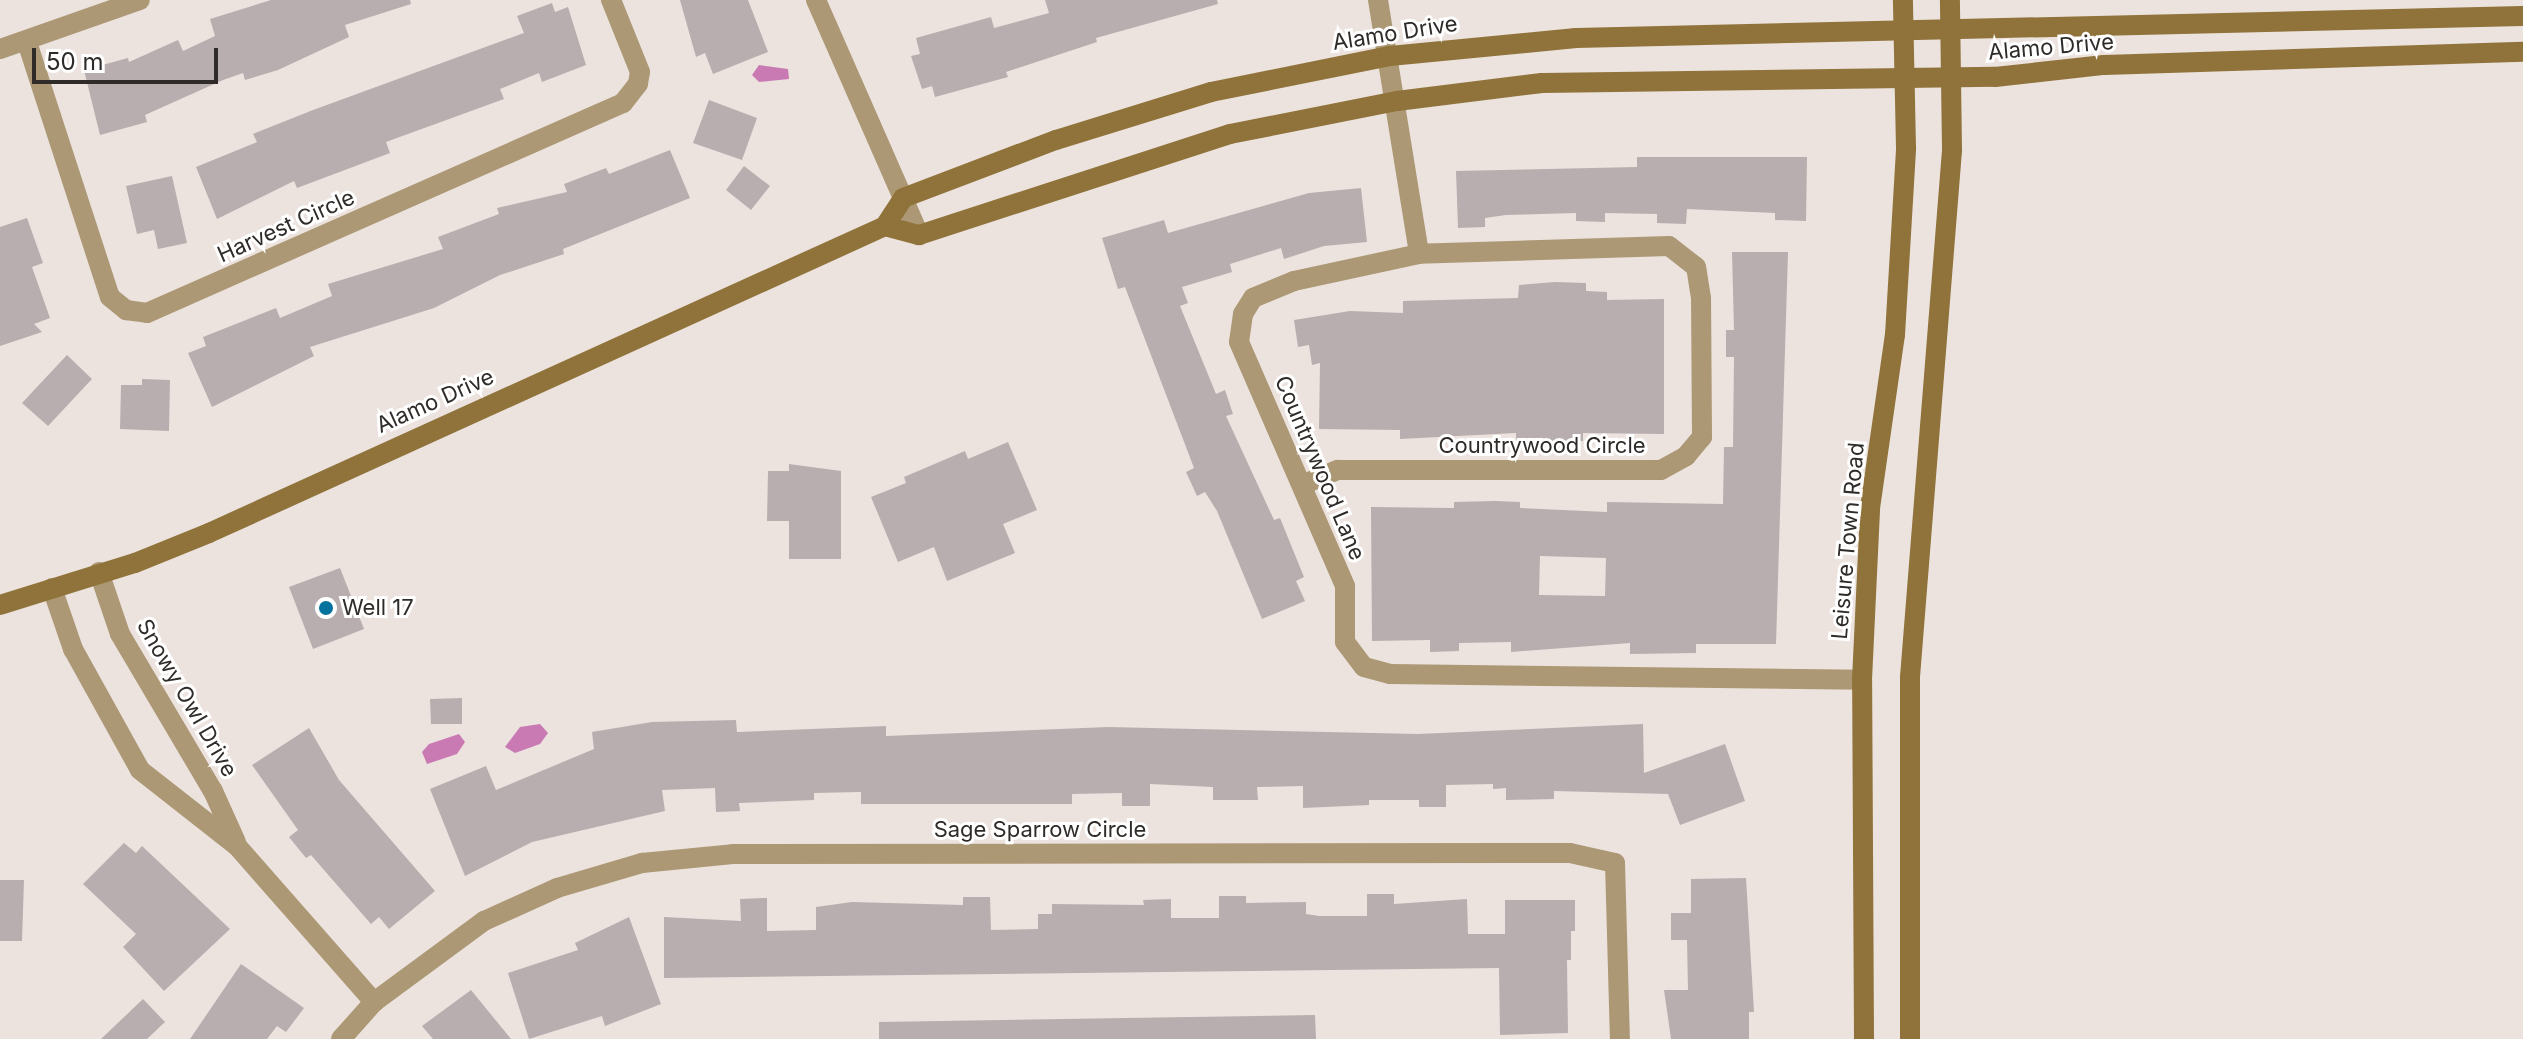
<!DOCTYPE html>
<style>
body{margin:0}
#map{position:relative;width:2523px;height:1039px;overflow:hidden;background:#ece3df;font-family:Inter,sans-serif}
div>[style]{position:absolute}
.water>*{inset:0;background:#c97ab3}
.building>*{inset:0;background:#b8aeaf}
.minor>*{height:20px;margin:-10px;padding:0 10px;transform-origin:10px;border-radius:10px;background:#ac9874}
.secondary>*{height:20px;margin:-10px;padding:0 10px;transform-origin:10px;border-radius:10px;background:#90733a}
.dots>*{width:22px;height:22px;translate:-50% -50%;box-sizing:border-box;border:4px solid #fff;border-radius:50%}
span{translate:-50% -50%;white-space:nowrap;text-align:center;line-height:1.15;-webkit-text-stroke:6px #fff;paint-order:stroke}
.street-label{font-size:22px;color:#2e2b29}
.poi-label{font-size:22px;color:#2e2b29}
.left{translate:0 -50%;text-align:left}
.scale{position:absolute;left:32px;top:48px;width:186px;height:36px;box-sizing:border-box;border:4px solid #2e2b29;border-top:0;padding-left:10px;font-size:24px;line-height:28px;white-space:nowrap;color:#2e2b29;-webkit-text-stroke:6px #fff;paint-order:stroke}
</style>
<div id="map">
<div class="water">
<i style="clip-path:polygon(759px 65px,788px 69px,789px 79px,759px 82px,752px 75px)"></i>
<i style="clip-path:polygon(540px 724px,548px 733px,540px 744px,515px 753px,505px 747px,520px 727px)"></i>
<i style="clip-path:polygon(459px 734px,465px 742px,457px 754px,427px 764px,422px 752px,429px 744px)"></i>
</div>
<div class="building">
<i style="clip-path:polygon(271px 0,410px 0,411px 4px,345px 25px,349px 37px,278px 70px,245px 80px,243px 73px,223px 80px,145px 115px,147px 122px,100px 135px,84px 70px,128px 58px,129px 62px,178px 40px,183px 51px,215px 36px,210px 19px)"></i>
<i style="clip-path:polygon(680px 0,748px 0,768px 52px,713px 74px,705px 53px,696px 57px)"></i>
<i style="clip-path:polygon(1045px 0,1217px 0,1218px 4px,1096px 38px,1097px 42px,1006px 72px,1008px 77px,935px 97px,932px 86px,922px 89px,911px 56px,920px 54px,916px 38px,991px 17px,994px 28px,1049px 13px)"></i>
<i style="clip-path:polygon(552px 3px,555px 12px,568px 7px,586px 65px,542px 82px,539px 73px,500px 89px,504px 99px,386px 142px,390px 153px,297px 188px,294px 181px,217px 219px,196px 167px,257px 142px,253px 134px,313px 110px,524px 33px,517px 16px)"></i>
<i style="clip-path:polygon(709px 100px,757px 118px,742px 160px,693px 143px)"></i>
<i style="clip-path:polygon(670px 150px,690px 198px,563px 249px,564px 254px,500px 275px,434px 308px,310px 347px,314px 356px,212px 407px,188px 353px,206px 346px,203px 337px,276px 308px,280px 318px,332px 296px,328px 284px,443px 249px,438px 237px,499px 214px,497px 208px,567px 192px,564px 184px,606px 168px,609px 174px)"></i>
<i style="clip-path:polygon(1637px 157px,1807px 157px,1806px 221px,1775px 220px,1775px 213px,1687px 209px,1686px 224px,1657px 223px,1657px 214px,1605px 213px,1605px 222px,1576px 221px,1576px 213px,1506px 215px,1485px 218px,1485px 227px,1458px 228px,1456px 171px,1637px 167px)"></i>
<i style="clip-path:polygon(744px 166px,770px 186px,751px 210px,726px 190px)"></i>
<i style="clip-path:polygon(172px 176px,187px 243px,158px 249px,154px 230px,137px 234px,126px 186px)"></i>
<i style="clip-path:polygon(1361px 188px,1367px 242px,1324px 246px,1284px 259px,1281px 248px,1230px 264px,1232px 272px,1182px 287px,1188px 303px,1180px 306px,1216px 394px,1225px 390px,1233px 414px,1226px 416px,1274px 520px,1280px 518px,1304px 577px,1296px 581px,1305px 601px,1262px 619px,1217px 511px,1205px 492px,1197px 496px,1186px 472px,1194px 468px,1125px 287px,1118px 289px,1102px 238px,1164px 220px,1168px 233px,1309px 193px)"></i>
<i style="clip-path:polygon(27px 218px,43px 263px,32px 267px,50px 318px,34px 324px,42px 332px,0 346px,0 227px)"></i>
<i style="clip-path:polygon(evenodd,1732px 252px,1788px 252px,1776px 644px,1696px 644px,1696px 653px,1630px 654px,1630px 643px,1511px 652px,1511px 642px,1459px 643px,1459px 651px,1430px 652px,1430px 640px,1372px 641px,1371px 507px,1454px 508px,1454px 502px,1495px 501px,1520px 502px,1520px 508px,1607px 512px,1607px 502px,1723px 504px,1724px 447px,1733px 447px,1734px 357px,1726px 357px,1726px 330px,1734px 330px,1732px 252px,1540px 556px,1606px 558px,1605px 596px,1539px 595px,1540px 556px)"></i>
<i style="clip-path:polygon(1555px 282px,1586px 283px,1586px 291px,1607px 292px,1607px 300px,1664px 299px,1664px 434px,1583px 433px,1583px 441px,1516px 441px,1516px 433px,1400px 439px,1400px 430px,1319px 429px,1320px 363px,1312px 365px,1309px 345px,1298px 347px,1294px 320px,1350px 311px,1403px 313px,1403px 301px,1518px 298px,1519px 285px)"></i>
<i style="clip-path:polygon(67px 355px,92px 379px,48px 426px,22px 403px)"></i>
<i style="clip-path:polygon(142px 379px,170px 380px,169px 431px,120px 429px,121px 385px,142px 385px)"></i>
<i style="clip-path:polygon(1008px 442px,1037px 510px,1003px 524px,1015px 553px,947px 581px,934px 547px,898px 562px,871px 497px,906px 483px,904px 477px,965px 451px,968px 459px)"></i>
<i style="clip-path:polygon(789px 464px,841px 471px,841px 559px,789px 559px,789px 521px,767px 521px,768px 471px,789px 471px)"></i>
<i style="clip-path:polygon(340px 568px,364px 629px,313px 649px,289px 587px)"></i>
<i style="clip-path:polygon(462px 698px,462px 724px,431px 724px,430px 699px)"></i>
<i style="clip-path:polygon(736px 720px,737px 732px,886px 726px,886px 736px,1108px 727px,1418px 734px,1643px 724px,1644px 773px,1725px 744px,1745px 801px,1680px 825px,1668px 794px,1554px 791px,1554px 799px,1506px 800px,1506px 788px,1493px 789px,1493px 784px,1446px 785px,1446px 807px,1419px 807px,1419px 800px,1369px 800px,1369px 805px,1303px 808px,1303px 786px,1257px 787px,1258px 800px,1213px 800px,1213px 787px,1150px 784px,1150px 806px,1122px 806px,1122px 793px,1072px 794px,1072px 804px,861px 804px,861px 792px,814px 793px,814px 800px,739px 803px,740px 811px,716px 812px,715px 788px,662px 790px,665px 811px,532px 842px,465px 876px,430px 789px,486px 766px,496px 790px,594px 749px,592px 732px,652px 722px)"></i>
<i style="clip-path:polygon(309px 728px,339px 780px,435px 891px,389px 929px,379px 917px,371px 924px,311px 855px,306px 858px,289px 837px,298px 830px,252px 765px)"></i>
<i style="clip-path:polygon(124px 843px,136px 853px,142px 846px,230px 929px,164px 991px,123px 947px,136px 934px,83px 884px)"></i>
<i style="clip-path:polygon(1746px 878px,1754px 1012px,1749px 1012px,1749px 1039px,1671px 1039px,1664px 990px,1688px 990px,1687px 940px,1671px 940px,1671px 913px,1691px 913px,1691px 879px)"></i>
<i style="clip-path:polygon(0 880px,24px 880px,22px 941px,0 941px)"></i>
<i style="clip-path:polygon(1367px 894px,1394px 894px,1394px 904px,1467px 899px,1468px 934px,1505px 934px,1505px 900px,1575px 900px,1575px 931px,1571px 931px,1571px 960px,1567px 960px,1568px 1033px,1500px 1035px,1499px 968px,664px 978px,664px 917px,741px 921px,740px 899px,767px 898px,767px 931px,816px 930px,816px 907px,852px 902px,963px 905px,963px 897px,990px 897px,991px 930px,1038px 929px,1038px 914px,1052px 914px,1052px 904px,1144px 905px,1143px 900px,1171px 899px,1171px 918px,1219px 918px,1219px 896px,1246px 896px,1246px 903px,1306px 902px,1306px 914px,1319px 916px,1367px 916px)"></i>
<i style="clip-path:polygon(629px 917px,661px 1004px,605px 1026px,602px 1016px,529px 1039px,508px 973px,578px 950px,575px 943px)"></i>
<i style="clip-path:polygon(241px 964px,304px 1008px,286px 1032px,277px 1026px,267px 1039px,190px 1039px)"></i>
<i style="clip-path:polygon(471px 990px,511px 1039px,433px 1039px,422px 1026px)"></i>
<i style="clip-path:polygon(143px 999px,165px 1022px,147px 1039px,101px 1039px)"></i>
<i style="clip-path:polygon(1315px 1015px,1316px 1039px,879px 1039px,879px 1022px)"></i>
</div>
<div class="minor">
<i style="left:816px;top:0;width:257px;rotate:66.3deg"></i>
<i style="left:1378px;top:0;width:257px;rotate:80.8deg"></i>
<i style="left:27px;top:42px;width:268px;rotate:72deg"></i>
<i style="left:110px;top:297px;width:21px;rotate:39deg"></i>
<i style="left:126px;top:310px;width:21px;rotate:8deg"></i>
<i style="left:147px;top:313px;width:520px;rotate:-23.81deg"></i>
<i style="left:623px;top:103px;width:24px;rotate:-52deg"></i>
<i style="left:638px;top:84px;width:12px;rotate:-81deg"></i>
<i style="left:640px;top:72px;width:78px;rotate:-111.9deg"></i>
<i style="left:0;top:49px;width:148px;rotate:-19.3deg"></i>
<i style="left:1302px;top:485px;width:39px;rotate:-23deg"></i>
<i style="left:1338px;top:470px;width:323px"></i>
<i style="left:1661px;top:470px;width:29px;rotate:-29deg"></i>
<i style="left:1686px;top:456px;width:25px;rotate:-50deg"></i>
<i style="left:1702px;top:437px;width:139px;rotate:-90.4deg"></i>
<i style="left:1701px;top:298px;width:31px;rotate:-99deg"></i>
<i style="left:1696px;top:267px;width:34px;rotate:-142deg"></i>
<i style="left:1669px;top:246px;width:250px;rotate:178.2deg"></i>
<i style="left:1419px;top:254px;width:128px;rotate:167.8deg"></i>
<i style="left:1294px;top:281px;width:44px;rotate:157.5deg"></i>
<i style="left:1253px;top:298px;width:19px;rotate:122deg"></i>
<i style="left:1243px;top:314px;width:28px;rotate:98deg"></i>
<i style="left:1239px;top:342px;width:266px;rotate:66.5deg"></i>
<i style="left:1345px;top:586px;width:56px;rotate:90deg"></i>
<i style="left:1345px;top:642px;width:31px;rotate:53deg"></i>
<i style="left:1364px;top:667px;width:27px;rotate:15deg"></i>
<i style="left:1390px;top:674px;width:472px;rotate:0.7deg"></i>
<i style="left:99px;top:572px;width:65px;rotate:71.3deg"></i>
<i style="left:120px;top:634px;width:182px;rotate:59.4deg"></i>
<i style="left:213px;top:791px;width:56px;rotate:65.7deg"></i>
<i style="left:52px;top:588px;width:65px;rotate:71deg"></i>
<i style="left:73px;top:649px;width:138px;rotate:61deg"></i>
<i style="left:140px;top:770px;width:123px;rotate:38.1deg"></i>
<i style="left:237px;top:846px;width:208px;rotate:48.7deg"></i>
<i style="left:341px;top:1039px;width:50px;rotate:-48.3deg"></i>
<i style="left:374px;top:1002px;width:137px;rotate:-36.4deg"></i>
<i style="left:484px;top:921px;width:80px;rotate:-24.3deg"></i>
<i style="left:557px;top:888px;width:89px;rotate:-16.4deg"></i>
<i style="left:642px;top:863px;width:91px;rotate:-5.6deg"></i>
<i style="left:733px;top:854px;width:837px;rotate:-0.07deg"></i>
<i style="left:1570px;top:853px;width:46px;rotate:12.5deg"></i>
<i style="left:1615px;top:863px;width:176px;rotate:88.4deg"></i>
</div>
<div class="secondary">
<i style="left:885px;top:226px;width:35px;rotate:15deg"></i>
<i style="left:919px;top:235px;width:327px;rotate:-18deg"></i>
<i style="left:1230px;top:134px;width:170px;rotate:-11.2deg"></i>
<i style="left:1397px;top:101px;width:146px;rotate:-7.1deg"></i>
<i style="left:1542px;top:83px;width:453px;rotate:-0.8deg"></i>
<i style="left:1995px;top:77px;width:110px;rotate:-6.3deg"></i>
<i style="left:2104px;top:65px;width:419px;rotate:-1.8deg"></i>
<i style="left:0;top:605px;width:141px;rotate:-17.3deg"></i>
<i style="left:135px;top:563px;width:80px;rotate:-22.1deg"></i>
<i style="left:209px;top:533px;width:742px;rotate:-24.42deg"></i>
<i style="left:885px;top:226px;width:33px;rotate:-57deg"></i>
<i style="left:903px;top:198px;width:164px;rotate:-20.8deg"></i>
<i style="left:1056px;top:140px;width:162px;rotate:-17.2deg"></i>
<i style="left:1211px;top:92px;width:183px;rotate:-11.4deg"></i>
<i style="left:1390px;top:56px;width:187px;rotate:-5.5deg"></i>
<i style="left:1576px;top:38px;width:947px;rotate:-1.33deg"></i>
<i style="left:1864px;top:1039px;width:359px;rotate:-90.3deg"></i>
<i style="left:1862px;top:680px;width:172px;rotate:-87.3deg"></i>
<i style="left:1870px;top:508px;width:175px;rotate:-81.8deg"></i>
<i style="left:1895px;top:335px;width:187px;rotate:-86.6deg"></i>
<i style="left:1906px;top:148px;width:148px;rotate:-91.2deg"></i>
<i style="left:1910px;top:1039px;width:362px;rotate:-90deg"></i>
<i style="left:1910px;top:677px;width:529px;rotate:-85.44deg"></i>
<i style="left:1952px;top:150px;width:150px;rotate:-90.8deg"></i>
</div>
<div class="dots">
<i style="left:326px;top:608px;background:#03739e"></i>
</div>
<div class="street-label">
<span style="left:1395px;top:33px;rotate:-9deg">Alamo Drive</span>
<span style="left:2051px;top:47px;rotate:-5deg">Alamo Drive</span>
<span style="left:286px;top:226px;rotate:-24deg">Harvest Circle</span>
<span style="left:435px;top:401px;rotate:-24deg">Alamo Drive</span>
<span style="left:1542px;top:446px">Countrywood Circle</span>
<span style="left:1320px;top:468px;rotate:67deg">Countrywood Lane</span>
<span style="left:1848px;top:541px;rotate:-85deg">Leisure Town Road</span>
<span style="left:187px;top:698px;rotate:60deg">Snowy Owl Drive</span>
<span style="left:1040px;top:830px">Sage Sparrow Circle</span>
</div>
<div class="poi-label">
<span class="left" style="left:342px;top:608px">Well 17</span>
</div>
<div class="scale">50 m</div>
</div>
